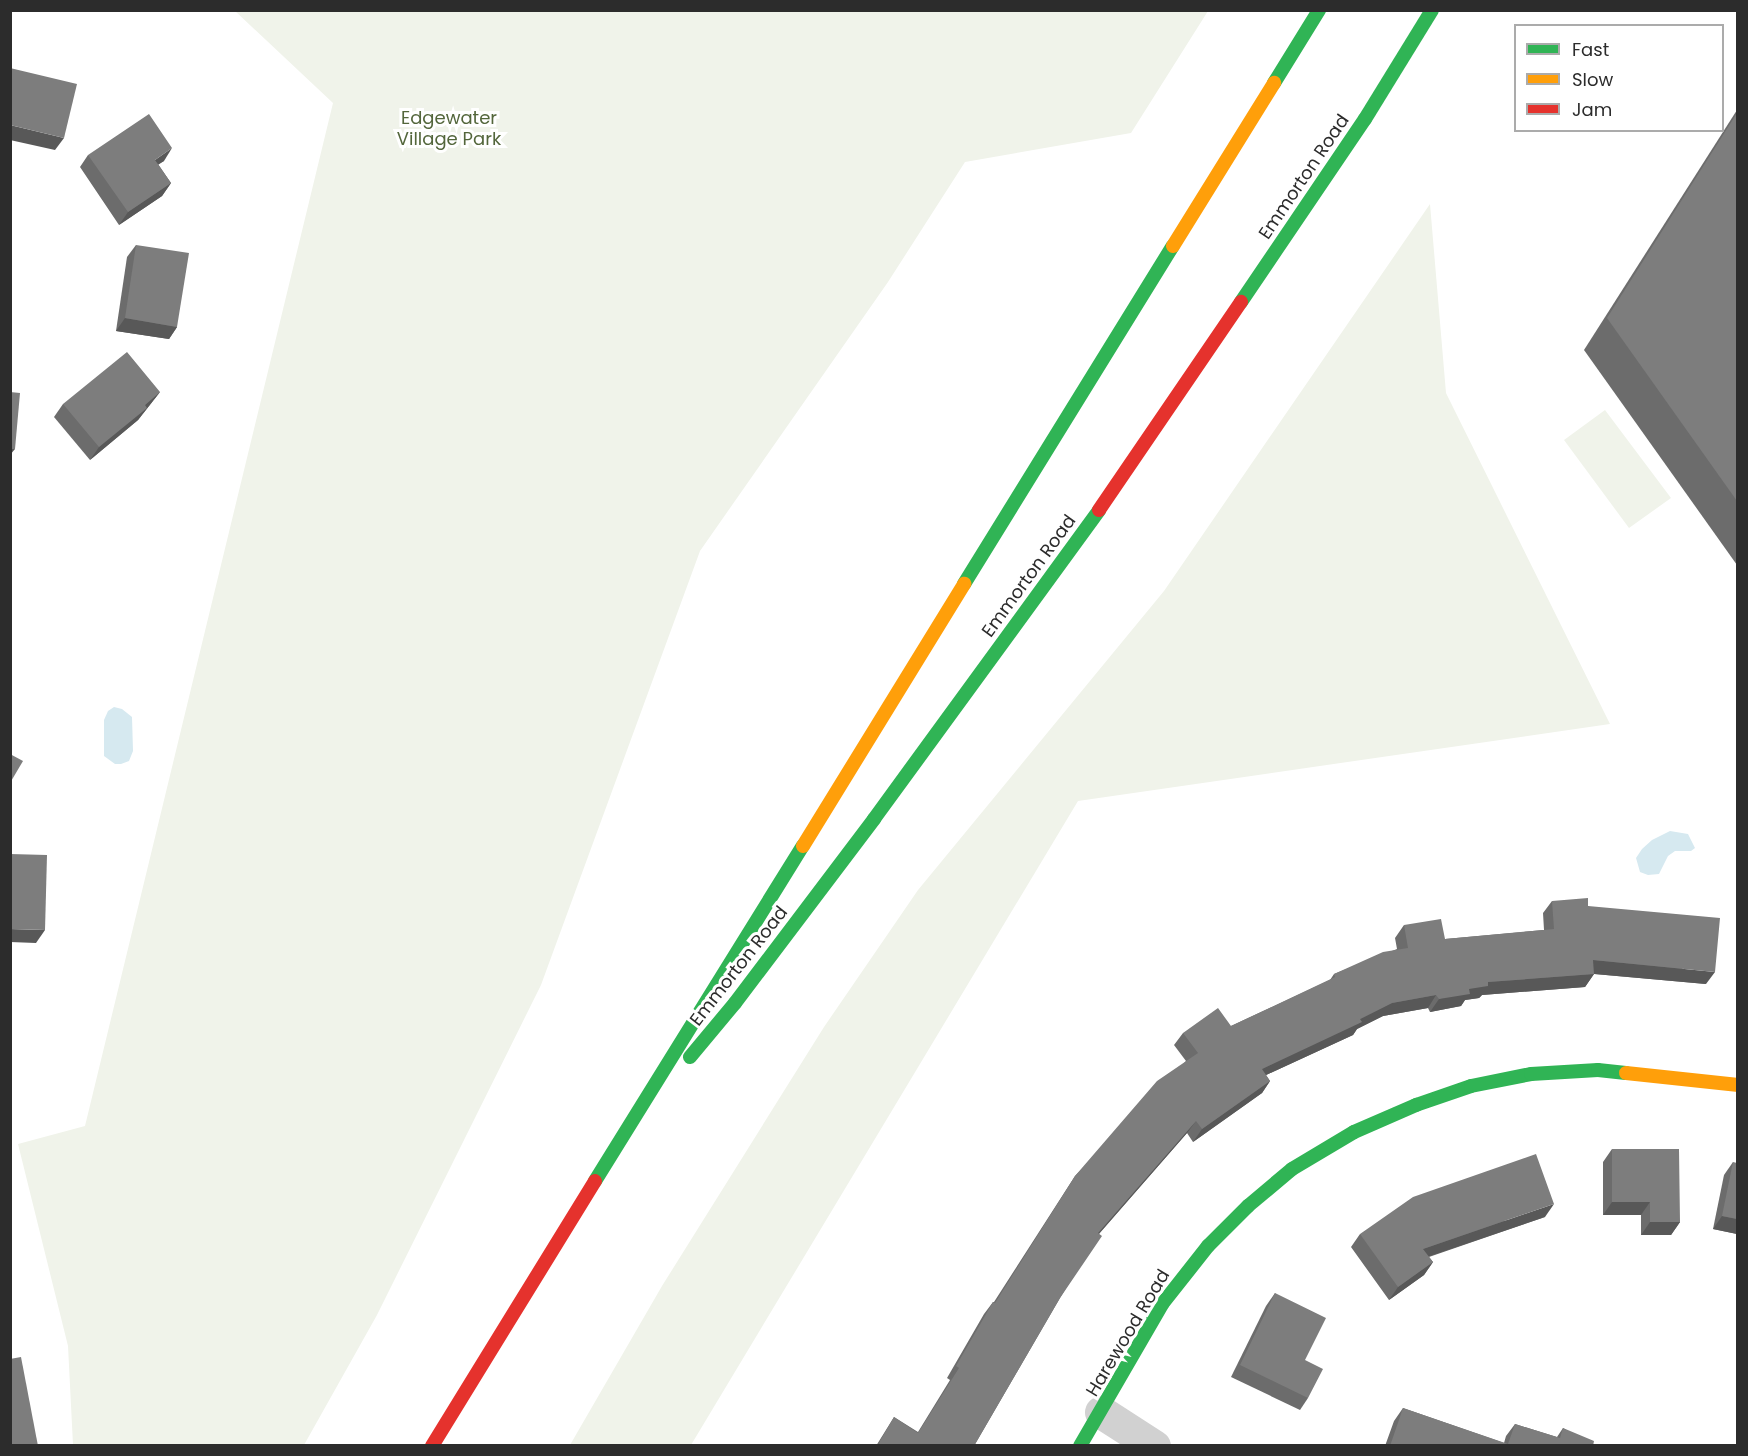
<!DOCTYPE html>
<style>
body{margin:0}
#map{position:relative;width:1748px;height:1456px;overflow:hidden;background:#fff;font-family:Poppins,sans-serif}
div>[style]{position:absolute}
.green>*{inset:0;background:#f0f3ea}
.water>*{inset:0;background:#d6e9f0}
.street>*{height:33px;margin:-16.5px;padding:0 16.5px;transform-origin:16.5px;border-radius:16.5px;background:#d1d1d1}
.fast>*{height:14px;margin:-7px;padding:0 7px;transform-origin:7px;border-radius:7px;background:#30b455}
.slow>*{height:14px;margin:-7px;padding:0 7px;transform-origin:7px;border-radius:7px;background:#ff9f0a}
.jam>*{height:14px;margin:-7px;padding:0 7px;transform-origin:7px;border-radius:7px;background:#e5322d}
.wall>*{inset:0;background:#6c6c6c}
.shaded-wall>*{inset:0;background:#585858}
.building>*{inset:0;background:#7d7d7d}
span{translate:-50% -50%;white-space:nowrap;text-align:center;line-height:1.15;-webkit-text-stroke:6px #fff;paint-order:stroke}
.park-label{font-size:18px;color:#53663b}
.street-label{font-size:18px;color:#2c2c2c}
.frame{position:absolute;inset:0;border:12px solid #2c2c2c;pointer-events:none}
.legend{position:absolute;left:1514px;top:24px;width:210px;height:108px;box-sizing:border-box;background:#fff;border:2px solid #ababab;margin:0;padding:8px 10px;list-style:none;font-size:18px;color:#2c2c2c}
.legend li{display:flex;align-items:center;gap:12px;height:30px}
.legend b{width:30px;border:2px solid #ababab}
</style>
<div id="map">
<div class="green">
<i style="clip-path:polygon(235px 11px,1208px 11px,1131px 133px,965px 162px,888px 282px,700px 551px,541px 985px,377px 1315px,304px 1445px,73px 1445px,68px 1346px,18px 1144px,85px 1126px,333px 103px)"></i>
<i style="clip-path:polygon(1430px 204px,1446px 393px,1610px 724px,1078px 801px,691px 1445px,570px 1445px,662px 1286px,824px 1027px,918px 890px,1164px 591px)"></i>
<i style="clip-path:polygon(1605px 410px,1671px 498px,1629px 528px,1564px 440px)"></i>
</div>
<div class="water">
<i style="clip-path:polygon(114px 707px,122px 709px,132px 717px,133px 751px,129px 761px,121px 764px,115px 764px,104px 756px,104px 720px,108px 711px)"></i>
<i style="clip-path:polygon(1670px 831px,1688px 834px,1695px 848px,1691px 851px,1675px 851px,1668px 856px,1659px 874px,1648px 875px,1640px 872px,1636px 858px,1642px 849px,1652px 840px)"></i>
</div>
<div class="street">
<i style="left:1101px;top:1412px;width:63px;rotate:32.7deg"></i>
</div>
<div class="fast">
<i style="left:1274px;top:83px;width:86px;rotate:-58.3deg"></i>
<i style="left:1241px;top:302px;width:221px;rotate:-55.9deg"></i>
<i style="left:1365px;top:119px;width:128px;rotate:-58.4deg"></i>
<i style="left:964px;top:584px;width:397px;rotate:-58.3deg"></i>
<i style="left:690px;top:1057px;width:70px;rotate:-50.2deg"></i>
<i style="left:735px;top:1003px;width:231px;rotate:-52.9deg"></i>
<i style="left:874px;top:819px;width:382px;rotate:-53.9deg"></i>
<i style="left:595px;top:1181px;width:394px;rotate:-58.2deg"></i>
<i style="left:1080px;top:1446px;width:165px;rotate:-59.9deg"></i>
<i style="left:1163px;top:1303px;width:73px;rotate:-51.7deg"></i>
<i style="left:1208px;top:1246px;width:57px;rotate:-45deg"></i>
<i style="left:1248px;top:1206px;width:57px;rotate:-40.1deg"></i>
<i style="left:1292px;top:1169px;width:72px;rotate:-30.8deg"></i>
<i style="left:1354px;top:1132px;width:68px;rotate:-23.5deg"></i>
<i style="left:1416px;top:1105px;width:58px;rotate:-19.1deg"></i>
<i style="left:1471px;top:1086px;width:61px;rotate:-11.3deg"></i>
<i style="left:1531px;top:1074px;width:67px;rotate:-3.4deg"></i>
<i style="left:1598px;top:1070px;width:28px;rotate:6deg"></i>
</div>
<div class="slow">
<i style="left:1173px;top:246px;width:192px;rotate:-58.2deg"></i>
<i style="left:803px;top:846px;width:308px;rotate:-58.4deg"></i>
<i style="left:1626px;top:1073px;width:113px;rotate:6.1deg"></i>
</div>
<div class="jam">
<i style="left:1099px;top:510px;width:252px;rotate:-55.7deg"></i>
<i style="left:432px;top:1446px;width:311px;rotate:-58.4deg"></i>
</div>
<div class="wall">
<i style="clip-path:polygon(1737px 110px,1737px 565px,1584px 350px)"></i>
<i style="clip-path:polygon(88px 155px,164px 161px,158px 164px,171px 183px,162px 196px,119px 225px,80px 167px)"></i>
<i style="clip-path:polygon(136px 245px,177px 327px,169px 339px,116px 331px,127px 257px)"></i>
<i style="clip-path:polygon(160px 392px,138px 420px,90px 460px,54px 417px,63px 404px)"></i>
<i style="clip-path:polygon(1552px 901px,1588px 906px,1706px 984px,1594px 974px,1585px 987px,1482px 995px,1479px 998px,1465px 1000px,1461px 1006px,1430px 1012px,1428px 1008px,1383px 1016px,1357px 1029px,1353px 1035px,1266px 1075px,1270px 1081px,1262px 1093px,1193px 1142px,1187px 1133px,1099px 1234px,1060px 1298px,974px 1446px,876px 1446px,894px 1417px,918px 1432px,950px 1380px,947px 1378px,984px 1314px,993px 1302px,994px 1302px,1075px 1176px,1186px 1061px,1174px 1045px,1183px 1033px,1231px 1026px,1330px 980px,1334px 974px,1397px 949px,1395px 938px,1404px 925px,1445px 939px,1544px 930px,1543px 913px)"></i>
<i style="clip-path:polygon(1612px 1149px,1680px 1222px,1671px 1235px,1641px 1235px,1641px 1215px,1603px 1215px,1603px 1162px)"></i>
<i style="clip-path:polygon(1733px 1162px,1737px 1234px,1713px 1229px,1724px 1175px)"></i>
<i style="clip-path:polygon(1545px 1217px,1429px 1257px,1433px 1262px,1424px 1275px,1389px 1300px,1351px 1247px,1360px 1234px)"></i>
<i style="clip-path:polygon(1275px 1293px,1305px 1360px,1308px 1398px,1300px 1410px,1231px 1377px,1266px 1306px)"></i>
<i style="clip-path:polygon(1403px 1408px,1504px 1443px,1506px 1436px,1515px 1424px,1557px 1437px,1563px 1428px,1593px 1446px,1385px 1446px,1394px 1421px)"></i>
</div>
<div class="shaded-wall">
<i style="clip-path:polygon(10px 125px,64px 138px,55px 150px,10px 140px)"></i>
<i style="clip-path:polygon(172px 148px,164px 161px,147px 172px,155px 160px)"></i>
<i style="clip-path:polygon(171px 183px,162px 196px,119px 225px,128px 212px)"></i>
<i style="clip-path:polygon(125px 318px,177px 327px,169px 339px,116px 331px)"></i>
<i style="clip-path:polygon(160px 392px,138px 420px,90px 460px,99px 447px,145px 405px)"></i>
<i style="clip-path:polygon(10px 449px,15px 449px,10px 455px)"></i>
<i style="clip-path:polygon(10px 929px,45px 930px,36px 943px,10px 942px)"></i>
<i style="clip-path:polygon(1593px 960px,1715px 972px,1706px 984px,1584px 973px)"></i>
<i style="clip-path:polygon(1594px 974px,1585px 987px,1482px 995px,1479px 998px,1465px 1000px,1461px 1006px,1430px 1012px,1439px 999px,1488px 982px)"></i>
<i style="clip-path:polygon(1436px 995px,1428px 1008px,1383px 1016px,1357px 1029px,1353px 1035px,1253px 1081px,1262px 1069px,1392px 1003px)"></i>
<i style="clip-path:polygon(1270px 1081px,1262px 1093px,1193px 1142px,1202px 1129px)"></i>
<i style="clip-path:polygon(1196px 1121px,1187px 1133px,1089px 1245px,1098px 1233px)"></i>
<i style="clip-path:polygon(1612px 1202px,1650px 1202px,1641px 1215px,1603px 1215px)"></i>
<i style="clip-path:polygon(1554px 1204px,1545px 1217px,1415px 1261px,1423px 1249px)"></i>
<i style="clip-path:polygon(1722px 1216px,1737px 1219px,1737px 1234px,1713px 1229px)"></i>
<i style="clip-path:polygon(1650px 1222px,1680px 1222px,1671px 1235px,1641px 1235px)"></i>
<i style="clip-path:polygon(1433px 1262px,1424px 1275px,1389px 1300px,1398px 1287px)"></i>
</div>
<div class="building">
<i style="clip-path:polygon(10px 68px,77px 84px,64px 138px,10px 125px)"></i>
<i style="clip-path:polygon(1737px 113px,1737px 501px,1607px 318px)"></i>
<i style="clip-path:polygon(149px 114px,172px 148px,155px 160px,171px 183px,128px 212px,88px 155px)"></i>
<i style="clip-path:polygon(136px 245px,189px 253px,177px 327px,125px 318px)"></i>
<i style="clip-path:polygon(127px 352px,160px 392px,145px 405px,147px 408px,99px 447px,63px 404px)"></i>
<i style="clip-path:polygon(10px 392px,20px 393px,15px 449px,10px 449px)"></i>
<i style="clip-path:polygon(10px 754px,23px 761px,10px 783px)"></i>
<i style="clip-path:polygon(10px 854px,47px 855px,45px 930px,10px 929px)"></i>
<i style="clip-path:polygon(1588px 898px,1588px 906px,1720px 918px,1715px 972px,1593px 960px,1594px 974px,1488px 982px,1488px 986px,1469px 989px,1470px 994px,1439px 999px,1436px 995px,1392px 1003px,1360px 1019px,1362px 1022px,1262px 1069px,1270px 1081px,1202px 1129px,1196px 1121px,1098px 1233px,1102px 1236px,1060px 1298px,974px 1446px,877px 1446px,894px 1417px,918px 1433px,959px 1368px,956px 1366px,993px 1302px,995px 1303px,1075px 1176px,1157px 1081px,1198px 1053px,1183px 1033px,1218px 1008px,1231px 1026px,1335px 977px,1334px 974px,1383px 952px,1408px 948px,1404px 925px,1441px 919px,1445px 939px,1554px 929px,1552px 901px)"></i>
<i style="clip-path:polygon(1612px 1149px,1679px 1149px,1680px 1222px,1650px 1222px,1650px 1202px,1612px 1202px)"></i>
<i style="clip-path:polygon(1536px 1154px,1554px 1204px,1423px 1249px,1433px 1262px,1398px 1287px,1360px 1234px,1413px 1197px)"></i>
<i style="clip-path:polygon(1733px 1162px,1737px 1163px,1737px 1219px,1722px 1216px)"></i>
<i style="clip-path:polygon(1275px 1293px,1326px 1318px,1305px 1360px,1323px 1369px,1308px 1398px,1240px 1365px)"></i>
<i style="clip-path:polygon(21px 1357px,38px 1446px,10px 1446px,10px 1359px)"></i>
<i style="clip-path:polygon(1403px 1408px,1508px 1444px,1515px 1424px,1560px 1438px,1563px 1428px,1594px 1441px,1593px 1446px,1390px 1446px)"></i>
</div>
<div class="park-label">
<span style="left:449px;top:129px">Edgewater<br>Village Park</span>
</div>
<div class="street-label">
<span style="left:1304px;top:177px;rotate:-56deg">Emmorton Road</span>
<span style="left:1029px;top:576px;rotate:-54deg">Emmorton Road</span>
<span style="left:739px;top:966px;rotate:-52deg">Emmorton Road</span>
<span style="left:1128px;top:1333px;rotate:-59deg">Harewood Road</span>
</div>
<div class="frame"></div>
<ul class="legend">
<li><b style="height:8px;background:#30b455"></b>Fast</li>
<li><b style="height:8px;background:#ff9f0a"></b>Slow</li>
<li><b style="height:8px;background:#e5322d"></b>Jam</li>
</ul>
</div>
